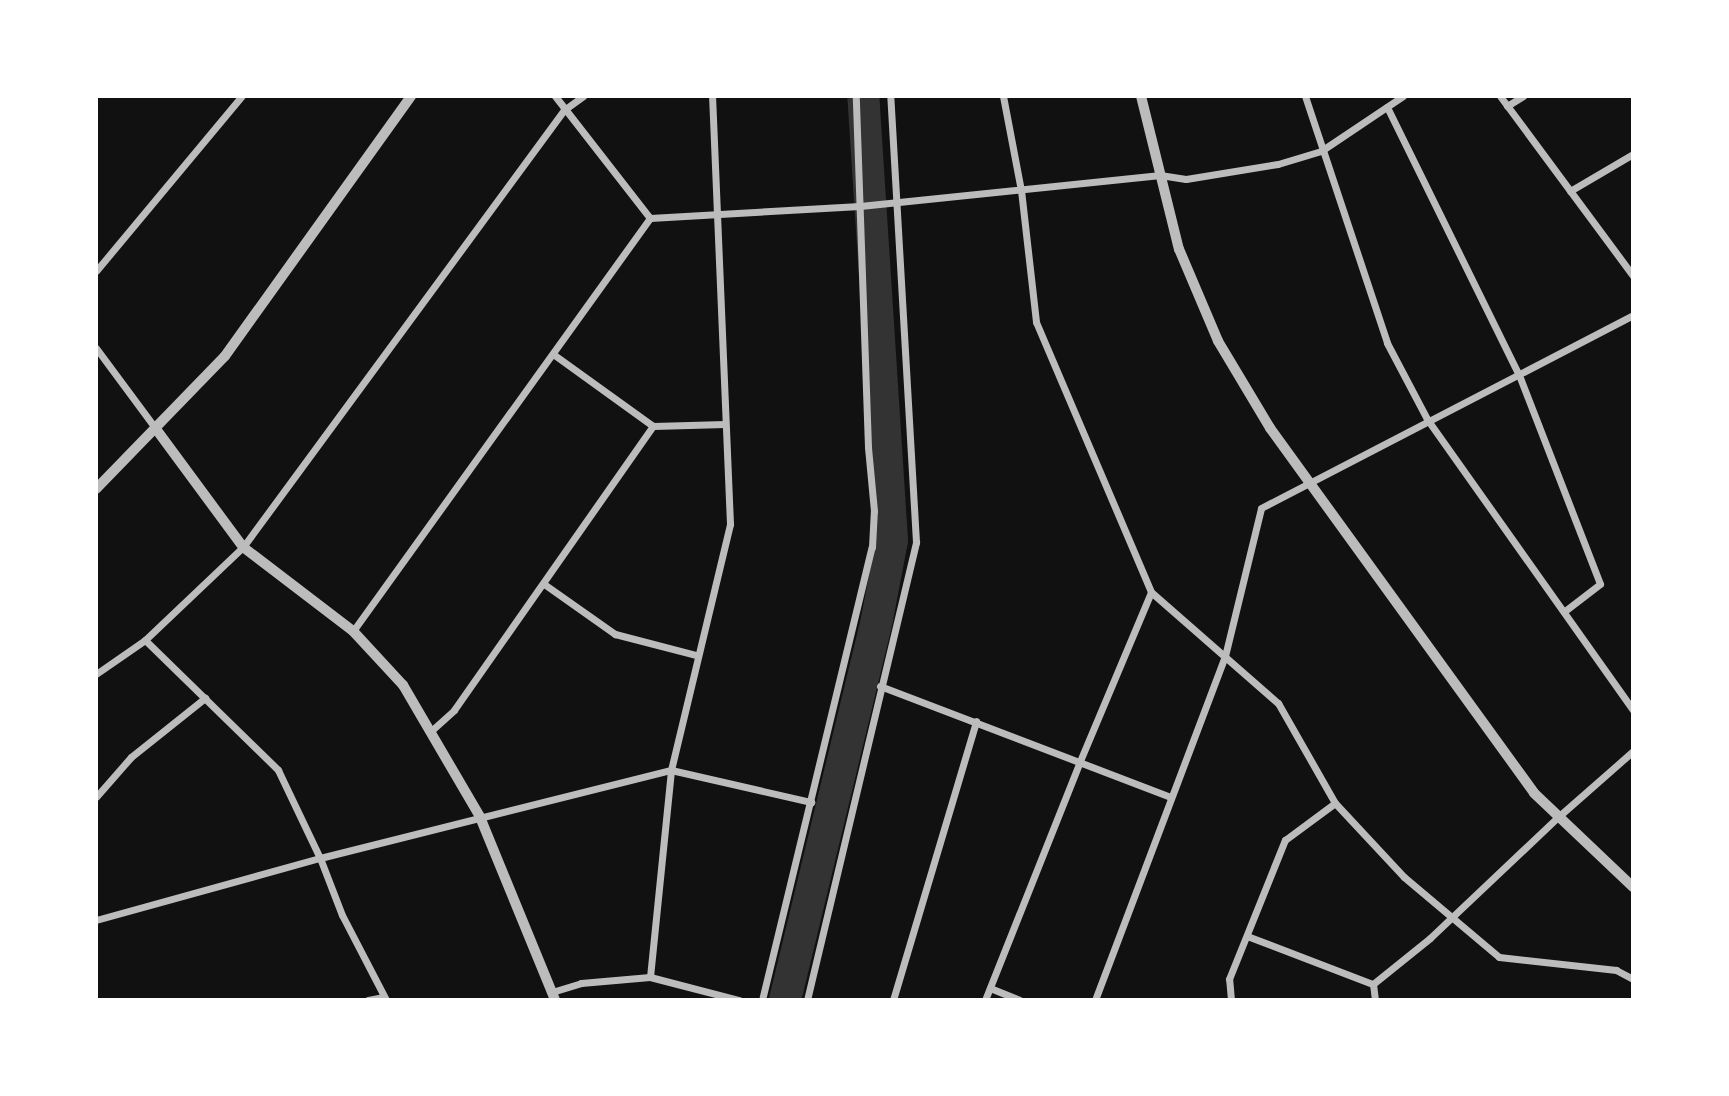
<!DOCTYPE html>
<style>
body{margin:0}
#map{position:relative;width:1729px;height:1096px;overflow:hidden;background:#111;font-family:Cabin,sans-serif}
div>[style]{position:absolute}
.river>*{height:32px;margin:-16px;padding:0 16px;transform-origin:16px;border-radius:16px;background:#333}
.minor>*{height:7px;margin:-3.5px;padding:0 3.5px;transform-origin:3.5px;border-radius:3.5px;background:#bcbcbc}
.tertiary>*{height:10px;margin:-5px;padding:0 5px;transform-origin:5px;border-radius:5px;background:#bcbcbc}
span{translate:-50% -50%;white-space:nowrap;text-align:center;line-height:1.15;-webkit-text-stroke:5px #fff;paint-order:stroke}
.frame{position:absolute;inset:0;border:98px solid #fff;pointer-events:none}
</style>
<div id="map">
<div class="river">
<i style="left:785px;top:1000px;width:392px;rotate:-76.4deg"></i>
<i style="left:877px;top:619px;width:80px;rotate:-79.2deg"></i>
<i style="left:892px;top:540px;width:445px;rotate:-93.7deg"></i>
</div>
<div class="minor">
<i style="left:555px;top:96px;width:155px;rotate:52.1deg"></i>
<i style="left:650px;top:218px;width:210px;rotate:-3.3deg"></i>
<i style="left:860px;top:206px;width:302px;rotate:-5.9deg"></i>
<i style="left:1160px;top:175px;width:26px;rotate:9deg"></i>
<i style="left:1186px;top:179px;width:93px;rotate:-9.3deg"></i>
<i style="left:1278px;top:164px;width:45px;rotate:-16.8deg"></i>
<i style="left:1321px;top:151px;width:99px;rotate:-33.9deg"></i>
<i style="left:1003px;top:96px;width:96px;rotate:79.2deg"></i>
<i style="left:1021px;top:190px;width:133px;rotate:83.5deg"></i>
<i style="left:1036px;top:322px;width:293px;rotate:66.9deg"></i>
<i style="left:1151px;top:592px;width:169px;rotate:41.2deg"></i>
<i style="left:1278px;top:703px;width:115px;rotate:60.3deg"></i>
<i style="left:1335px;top:803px;width:101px;rotate:47deg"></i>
<i style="left:1404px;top:877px;width:124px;rotate:40.1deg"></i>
<i style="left:1499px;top:957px;width:118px;rotate:6.3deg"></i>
<i style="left:1616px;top:970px;width:19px;rotate:28deg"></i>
<i style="left:1305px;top:96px;width:260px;rotate:71.6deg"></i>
<i style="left:1387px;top:343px;width:86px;rotate:62.2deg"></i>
<i style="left:1427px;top:419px;width:357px;rotate:54.7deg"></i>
<i style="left:1500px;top:96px;width:224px;rotate:53.5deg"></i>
<i style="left:1507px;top:106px;width:19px;rotate:-32deg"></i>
<i style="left:1387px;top:107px;width:299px;rotate:63.8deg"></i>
<i style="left:1519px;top:375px;width:224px;rotate:68.8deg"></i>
<i style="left:1600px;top:584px;width:44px;rotate:142.4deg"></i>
<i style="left:1570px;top:191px;width:73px;rotate:-30.4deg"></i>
<i style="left:96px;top:271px;width:228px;rotate:-50.2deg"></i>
<i style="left:96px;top:348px;width:101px;rotate:53.5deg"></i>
<i style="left:553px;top:354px;width:123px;rotate:35.8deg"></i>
<i style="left:653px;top:426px;width:72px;rotate:-1.6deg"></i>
<i style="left:544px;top:584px;width:87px;rotate:35.2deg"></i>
<i style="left:615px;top:634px;width:84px;rotate:14.5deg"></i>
<i style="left:353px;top:631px;width:509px;rotate:-54.28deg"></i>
<i style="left:145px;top:640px;width:186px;rotate:44.3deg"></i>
<i style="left:278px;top:770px;width:98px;rotate:64.5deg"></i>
<i style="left:320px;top:858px;width:61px;rotate:68.9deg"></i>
<i style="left:342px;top:915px;width:96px;rotate:62.6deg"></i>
<i style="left:96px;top:674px;width:60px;rotate:-34.8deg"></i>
<i style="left:145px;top:640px;width:135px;rotate:-43.5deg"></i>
<i style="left:243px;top:547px;width:542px;rotate:-53.7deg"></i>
<i style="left:564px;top:110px;width:24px;rotate:-36deg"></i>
<i style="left:880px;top:686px;width:311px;rotate:20.9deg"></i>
<i style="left:431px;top:731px;width:31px;rotate:-42deg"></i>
<i style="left:454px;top:710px;width:347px;rotate:-55deg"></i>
<i style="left:96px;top:797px;width:53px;rotate:-48.8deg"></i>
<i style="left:131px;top:757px;width:95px;rotate:-38.6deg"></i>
<i style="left:96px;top:920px;width:232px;rotate:-15.5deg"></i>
<i style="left:320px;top:858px;width:362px;rotate:-14.1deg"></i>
<i style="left:671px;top:770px;width:144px;rotate:12.9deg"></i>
<i style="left:1247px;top:936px;width:135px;rotate:20.9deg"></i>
<i style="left:650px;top:977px;width:208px;rotate:-84.2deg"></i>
<i style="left:671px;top:770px;width:253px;rotate:-76.5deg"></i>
<i style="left:730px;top:524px;width:428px;rotate:-92.4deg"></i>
<i style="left:990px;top:988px;width:32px;rotate:22deg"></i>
<i style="left:552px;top:992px;width:30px;rotate:-17deg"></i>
<i style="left:581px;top:983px;width:69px;rotate:-5deg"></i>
<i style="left:650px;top:977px;width:92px;rotate:14.5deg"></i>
<i style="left:368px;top:1000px;width:16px;rotate:-11deg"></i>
<i style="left:762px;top:1000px;width:466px;rotate:-76.4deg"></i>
<i style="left:872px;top:547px;width:36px;rotate:-87deg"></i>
<i style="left:874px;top:511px;width:64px;rotate:-95.4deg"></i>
<i style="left:868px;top:447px;width:351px;rotate:-92deg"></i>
<i style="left:807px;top:1000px;width:471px;rotate:-76.6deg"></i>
<i style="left:916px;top:542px;width:447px;rotate:-93.3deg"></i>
<i style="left:893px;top:1000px;width:291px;rotate:-73.4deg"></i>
<i style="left:985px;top:1000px;width:257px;rotate:-68.3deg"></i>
<i style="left:1080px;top:761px;width:183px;rotate:-67.2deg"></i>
<i style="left:1095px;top:1000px;width:368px;rotate:-69.3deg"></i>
<i style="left:1225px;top:656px;width:152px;rotate:-76.3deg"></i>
<i style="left:1261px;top:508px;width:419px;rotate:-27.4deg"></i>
<i style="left:1231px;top:1000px;width:21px;rotate:-95deg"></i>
<i style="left:1229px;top:979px;width:150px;rotate:-68.1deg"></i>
<i style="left:1285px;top:840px;width:62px;rotate:-36.5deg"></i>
<i style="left:1375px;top:1000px;width:16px;rotate:-97deg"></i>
<i style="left:1373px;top:984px;width:73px;rotate:-38.9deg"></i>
<i style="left:1430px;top:938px;width:176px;rotate:-43.4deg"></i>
<i style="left:1558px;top:817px;width:100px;rotate:-41.3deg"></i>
</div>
<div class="tertiary">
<i style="left:1141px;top:96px;width:158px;rotate:76.1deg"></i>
<i style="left:1179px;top:249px;width:100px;rotate:67deg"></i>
<i style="left:1218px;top:341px;width:101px;rotate:59.1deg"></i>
<i style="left:1270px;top:428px;width:450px;rotate:54.1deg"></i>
<i style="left:1534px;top:793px;width:137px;rotate:43.5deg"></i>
<i style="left:156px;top:429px;width:147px;rotate:53.6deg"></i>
<i style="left:243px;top:547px;width:138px;rotate:37.4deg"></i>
<i style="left:353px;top:631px;width:74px;rotate:47.2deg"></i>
<i style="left:403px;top:685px;width:153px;rotate:59.7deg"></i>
<i style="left:480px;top:817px;width:198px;rotate:67.7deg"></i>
<i style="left:96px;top:489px;width:185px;rotate:-45.9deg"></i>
<i style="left:225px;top:356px;width:320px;rotate:-54.4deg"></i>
</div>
<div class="frame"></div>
</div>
